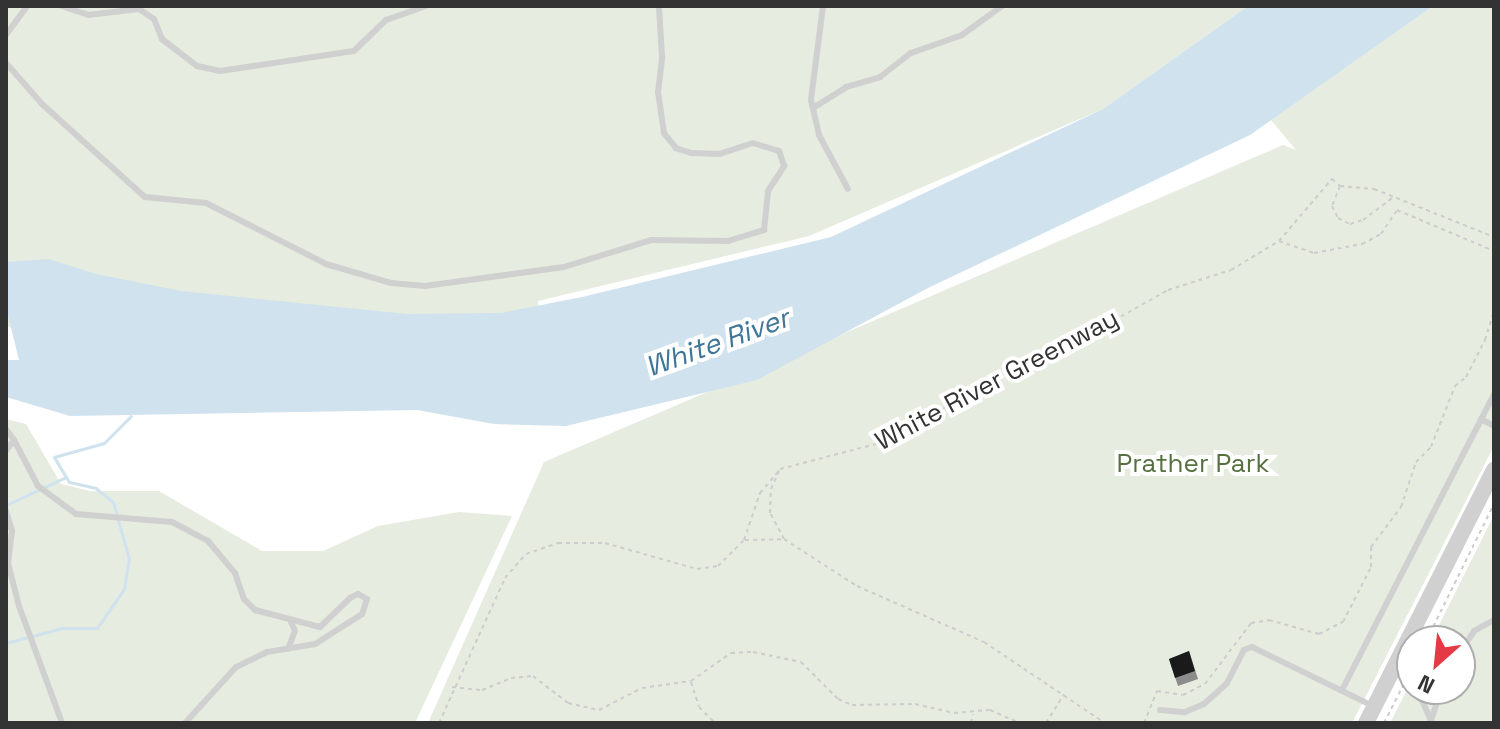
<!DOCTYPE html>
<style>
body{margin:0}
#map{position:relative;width:1500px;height:729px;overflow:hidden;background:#fff;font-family:"Space Grotesk",sans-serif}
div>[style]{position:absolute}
.green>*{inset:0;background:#e6ecdf}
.water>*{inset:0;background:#cfe2ee}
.stream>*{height:3px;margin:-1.5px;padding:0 1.5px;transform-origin:1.5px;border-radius:1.5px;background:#cfe2ee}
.path>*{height:2px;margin-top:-1px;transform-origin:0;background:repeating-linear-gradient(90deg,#cdcdcd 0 4px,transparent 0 8px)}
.service>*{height:6px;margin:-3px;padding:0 3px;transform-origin:3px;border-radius:3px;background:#d0d0d0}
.tertiary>*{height:16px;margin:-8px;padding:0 8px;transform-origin:8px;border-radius:8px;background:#d0d0d0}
.wall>*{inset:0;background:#8c8c8c}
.building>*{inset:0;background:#1a1a1a}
span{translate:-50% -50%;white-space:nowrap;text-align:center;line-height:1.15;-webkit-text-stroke:8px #fff;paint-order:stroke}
.street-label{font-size:26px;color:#333}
.park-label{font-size:26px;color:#56703f}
.water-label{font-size:28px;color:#3f7597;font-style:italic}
.frame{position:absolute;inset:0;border:8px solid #333;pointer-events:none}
.north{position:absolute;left:1396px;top:625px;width:80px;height:80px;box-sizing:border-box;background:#fff;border:2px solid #adadad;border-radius:50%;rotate:207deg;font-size:22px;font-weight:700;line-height:32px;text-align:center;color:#333}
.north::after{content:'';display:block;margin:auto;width:28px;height:36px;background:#e63946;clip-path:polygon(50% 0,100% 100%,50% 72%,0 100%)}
</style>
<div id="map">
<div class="green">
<i style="clip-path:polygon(6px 6px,1248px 6px,1103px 109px,809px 236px,538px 301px,542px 328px,28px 337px,6px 325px)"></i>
<i style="clip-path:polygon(1433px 6px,1494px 6px,1494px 446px,1352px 723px,428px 723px,544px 462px,1283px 145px,1296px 150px,1271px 120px)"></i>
<i style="clip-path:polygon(6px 419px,26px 424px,61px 484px,90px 491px,159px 491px,262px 551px,323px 551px,378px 526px,459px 512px,512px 516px,415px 723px,6px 723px)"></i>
<i style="clip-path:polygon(1494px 515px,1494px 723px,1390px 723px,1412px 680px,1412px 689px,1460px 689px,1460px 641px,1431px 641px)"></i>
</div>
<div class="water">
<i style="clip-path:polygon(1248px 6px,1433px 6px,1250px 135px,928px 288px,757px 380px,566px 426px,494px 424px,417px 410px,70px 416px,6px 397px,6px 360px,19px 360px,6px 307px,6px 262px,49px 259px,96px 274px,181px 291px,407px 314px,501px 313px,582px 297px,831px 237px,1103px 109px)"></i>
</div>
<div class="stream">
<i style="left:6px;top:505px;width:66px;rotate:-25deg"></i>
<i style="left:6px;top:643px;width:58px;rotate:-15deg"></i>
<i style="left:62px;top:628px;width:35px"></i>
<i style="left:97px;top:628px;width:47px;rotate:-55.3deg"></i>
<i style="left:124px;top:589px;width:30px;rotate:-81deg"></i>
<i style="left:129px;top:559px;width:59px;rotate:-105.7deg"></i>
<i style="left:113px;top:502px;width:22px;rotate:-141deg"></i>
<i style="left:96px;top:488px;width:28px;rotate:-167deg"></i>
<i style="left:69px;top:482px;width:29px;rotate:-121deg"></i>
<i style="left:54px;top:457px;width:52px;rotate:-15.6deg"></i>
<i style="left:104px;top:443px;width:38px;rotate:-45deg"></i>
</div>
<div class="path">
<i style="left:1340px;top:186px;width:22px;rotate:112deg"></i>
<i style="left:1332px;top:206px;width:13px;rotate:63deg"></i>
<i style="left:1338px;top:218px;width:13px;rotate:27deg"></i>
<i style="left:1350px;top:224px;width:14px;rotate:-17deg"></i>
<i style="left:1363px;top:220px;width:38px;rotate:-37deg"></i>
<i style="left:1279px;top:241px;width:37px;rotate:19deg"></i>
<i style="left:1314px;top:253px;width:49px;rotate:-10.6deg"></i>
<i style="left:1362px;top:244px;width:21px;rotate:-28deg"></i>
<i style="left:1381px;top:234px;width:29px;rotate:-56deg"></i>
<i style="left:1397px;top:210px;width:105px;rotate:22.9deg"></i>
<i style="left:784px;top:539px;width:30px;rotate:-118deg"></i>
<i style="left:770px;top:513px;width:24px;rotate:-88deg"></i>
<i style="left:771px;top:489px;width:22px;rotate:-66deg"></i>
<i style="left:780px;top:469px;width:119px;rotate:-14.6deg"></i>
<i style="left:895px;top:439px;width:122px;rotate:-32.3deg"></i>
<i style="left:998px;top:374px;width:96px;rotate:-23.4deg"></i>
<i style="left:1086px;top:336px;width:94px;rotate:-29.3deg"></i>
<i style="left:1168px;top:290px;width:66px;rotate:-17.6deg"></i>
<i style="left:1231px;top:270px;width:56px;rotate:-31.1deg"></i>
<i style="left:1279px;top:241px;width:82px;rotate:-49.5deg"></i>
<i style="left:1332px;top:179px;width:11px;rotate:41deg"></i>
<i style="left:1340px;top:186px;width:34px;rotate:5deg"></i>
<i style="left:1374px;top:189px;width:129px;rotate:21.8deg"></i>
<i style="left:745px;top:540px;width:39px;rotate:-1deg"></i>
<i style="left:784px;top:539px;width:87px;rotate:32.8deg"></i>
<i style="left:857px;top:586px;width:139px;rotate:23.8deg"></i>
<i style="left:984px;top:642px;width:146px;rotate:33.8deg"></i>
<i style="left:1426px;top:641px;width:153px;rotate:-63.6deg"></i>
<i style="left:691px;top:682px;width:26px;rotate:72deg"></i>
<i style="left:699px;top:707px;width:23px;rotate:45deg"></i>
<i style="left:452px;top:687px;width:30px;rotate:6deg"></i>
<i style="left:482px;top:690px;width:31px;rotate:-22deg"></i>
<i style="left:511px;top:678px;width:22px;rotate:-5deg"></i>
<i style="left:533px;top:676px;width:44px;rotate:37.6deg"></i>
<i style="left:568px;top:703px;width:32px;rotate:13deg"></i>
<i style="left:599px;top:710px;width:48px;rotate:-27.1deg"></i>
<i style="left:642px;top:688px;width:49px;rotate:-8.1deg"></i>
<i style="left:691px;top:681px;width:49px;rotate:-35deg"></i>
<i style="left:731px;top:653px;width:22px;rotate:-3deg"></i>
<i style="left:753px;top:652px;width:49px;rotate:11.8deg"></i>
<i style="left:801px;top:662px;width:52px;rotate:45deg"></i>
<i style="left:838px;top:699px;width:15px;rotate:23deg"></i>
<i style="left:852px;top:705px;width:63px;rotate:-0.9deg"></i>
<i style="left:915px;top:704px;width:40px;rotate:13deg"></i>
<i style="left:954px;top:713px;width:36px;rotate:-5deg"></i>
<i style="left:990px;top:710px;width:32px;rotate:24deg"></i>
<i style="left:439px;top:723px;width:159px;rotate:-65.5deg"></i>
<i style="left:505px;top:578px;width:32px;rotate:-49deg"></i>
<i style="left:526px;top:554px;width:34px;rotate:-19deg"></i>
<i style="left:558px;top:543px;width:47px"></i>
<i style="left:605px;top:543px;width:96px;rotate:15.8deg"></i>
<i style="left:697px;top:569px;width:21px;rotate:-8deg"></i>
<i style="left:718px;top:566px;width:37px;rotate:-45deg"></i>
<i style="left:744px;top:540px;width:50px;rotate:-71.2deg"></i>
<i style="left:760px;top:493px;width:30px;rotate:-50deg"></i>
<i style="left:971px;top:723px;width:9px;rotate:-77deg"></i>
<i style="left:1046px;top:723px;width:34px;rotate:-58deg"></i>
<i style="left:1144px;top:723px;width:35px;rotate:-68deg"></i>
<i style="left:1157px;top:691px;width:26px;rotate:9deg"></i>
<i style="left:1183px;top:695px;width:25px;rotate:-27deg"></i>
<i style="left:1205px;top:684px;width:76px;rotate:-53deg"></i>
<i style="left:1251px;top:623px;width:18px;rotate:-9deg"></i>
<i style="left:1269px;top:620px;width:52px;rotate:15.6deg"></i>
<i style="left:1319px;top:634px;width:27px;rotate:-27deg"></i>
<i style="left:1343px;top:622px;width:62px;rotate:-63deg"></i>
<i style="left:1371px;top:567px;width:20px;rotate:-90deg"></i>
<i style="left:1371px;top:547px;width:50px;rotate:-53.1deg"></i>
<i style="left:1401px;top:507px;width:47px;rotate:-71.6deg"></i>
<i style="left:1416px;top:462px;width:21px;rotate:-45deg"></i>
<i style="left:1431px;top:447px;width:66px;rotate:-68.5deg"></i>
<i style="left:1455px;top:386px;width:14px;rotate:-39deg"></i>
<i style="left:1466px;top:377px;width:42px;rotate:-62.8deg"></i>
<i style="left:1485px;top:340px;width:31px;rotate:-73deg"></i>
<i style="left:1384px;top:723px;width:62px;rotate:-63deg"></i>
</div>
<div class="service">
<i style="left:61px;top:6px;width:28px;rotate:18deg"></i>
<i style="left:88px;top:15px;width:51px;rotate:-6.7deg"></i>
<i style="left:139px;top:9px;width:18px;rotate:34deg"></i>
<i style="left:154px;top:19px;width:22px;rotate:68deg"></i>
<i style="left:162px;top:39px;width:44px;rotate:37.6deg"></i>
<i style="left:197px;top:66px;width:24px;rotate:12deg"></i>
<i style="left:220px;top:71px;width:135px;rotate:-8.5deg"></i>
<i style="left:354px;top:51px;width:45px;rotate:-44.1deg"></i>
<i style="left:386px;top:20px;width:42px;rotate:-19.3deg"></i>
<i style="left:823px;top:6px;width:95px;rotate:97.3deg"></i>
<i style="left:811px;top:100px;width:36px;rotate:77deg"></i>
<i style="left:819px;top:135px;width:61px;rotate:61.8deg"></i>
<i style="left:6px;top:35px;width:36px;rotate:-54deg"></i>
<i style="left:6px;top:63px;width:55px;rotate:48.7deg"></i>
<i style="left:42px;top:104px;width:139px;rotate:42.1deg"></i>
<i style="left:145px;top:197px;width:61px;rotate:5.6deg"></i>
<i style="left:206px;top:203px;width:135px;rotate:26.9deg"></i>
<i style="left:326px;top:264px;width:68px;rotate:16.3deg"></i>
<i style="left:391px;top:283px;width:34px;rotate:5deg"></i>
<i style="left:425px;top:286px;width:140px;rotate:-7.8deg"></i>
<i style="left:564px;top:267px;width:91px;rotate:-17.2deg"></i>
<i style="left:651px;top:240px;width:77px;rotate:0.7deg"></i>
<i style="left:728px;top:241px;width:38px;rotate:-17deg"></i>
<i style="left:764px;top:230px;width:39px;rotate:-84deg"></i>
<i style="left:768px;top:191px;width:30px;rotate:-57deg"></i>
<i style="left:784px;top:166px;width:16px;rotate:-108deg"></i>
<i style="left:779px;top:151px;width:27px;rotate:-163deg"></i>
<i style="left:753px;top:143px;width:35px;rotate:162deg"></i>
<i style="left:720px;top:154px;width:29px;rotate:-178deg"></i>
<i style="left:691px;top:153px;width:16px;rotate:-162deg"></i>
<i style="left:676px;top:148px;width:19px;rotate:-129deg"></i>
<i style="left:664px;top:133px;width:41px;rotate:-98.3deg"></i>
<i style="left:658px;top:92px;width:35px;rotate:-83deg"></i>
<i style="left:662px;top:57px;width:51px;rotate:-93.4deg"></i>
<i style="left:813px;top:108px;width:39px;rotate:-32deg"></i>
<i style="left:846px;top:87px;width:35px;rotate:-16deg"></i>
<i style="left:880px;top:77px;width:39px;rotate:-38deg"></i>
<i style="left:911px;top:53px;width:54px;rotate:-19.4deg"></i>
<i style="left:962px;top:35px;width:49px;rotate:-35.9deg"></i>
<i style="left:1481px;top:419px;width:15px;rotate:28deg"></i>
<i style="left:6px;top:429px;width:14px;rotate:54deg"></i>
<i style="left:14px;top:440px;width:14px;rotate:126deg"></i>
<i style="left:14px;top:440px;width:52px;rotate:62.4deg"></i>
<i style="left:38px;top:486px;width:47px;rotate:36.4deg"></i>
<i style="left:76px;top:514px;width:96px;rotate:4.8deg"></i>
<i style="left:172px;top:522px;width:41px;rotate:27.8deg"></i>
<i style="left:208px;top:541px;width:42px;rotate:49.8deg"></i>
<i style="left:235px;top:573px;width:28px;rotate:71deg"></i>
<i style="left:244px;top:599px;width:16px;rotate:45deg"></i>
<i style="left:255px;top:610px;width:67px;rotate:14.7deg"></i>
<i style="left:320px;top:627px;width:42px;rotate:-44deg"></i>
<i style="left:350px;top:598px;width:9px;rotate:-27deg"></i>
<i style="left:358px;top:594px;width:10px;rotate:29deg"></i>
<i style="left:367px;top:599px;width:16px;rotate:108deg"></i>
<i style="left:362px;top:614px;width:56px;rotate:147.4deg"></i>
<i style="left:315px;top:644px;width:49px;rotate:170.5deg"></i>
<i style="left:267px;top:652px;width:34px;rotate:154deg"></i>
<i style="left:236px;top:667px;width:76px;rotate:132.3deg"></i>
<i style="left:6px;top:511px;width:21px;rotate:73deg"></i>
<i style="left:12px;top:531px;width:32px;rotate:97deg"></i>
<i style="left:8px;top:563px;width:44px;rotate:75.7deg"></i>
<i style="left:19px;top:606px;width:125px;rotate:69.8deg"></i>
<i style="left:288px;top:649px;width:19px;rotate:-69deg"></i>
<i style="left:295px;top:631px;width:10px;rotate:-114deg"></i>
<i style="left:1460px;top:652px;width:25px;rotate:-56deg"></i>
<i style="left:1474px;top:631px;width:23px;rotate:-29deg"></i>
<i style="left:1417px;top:689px;width:35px;rotate:66deg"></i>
<i style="left:1342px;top:690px;width:333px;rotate:-62.8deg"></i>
<i style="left:1160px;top:710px;width:25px;rotate:5deg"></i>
<i style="left:1185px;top:712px;width:21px;rotate:-23deg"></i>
<i style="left:1204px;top:704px;width:31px;rotate:-42deg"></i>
<i style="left:1227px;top:683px;width:37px;rotate:-63deg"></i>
<i style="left:1244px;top:650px;width:9px;rotate:-21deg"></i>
<i style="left:1252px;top:647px;width:132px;rotate:26deg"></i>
<i style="left:1430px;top:723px;width:36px;rotate:-71deg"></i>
</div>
<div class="tertiary">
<i style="left:1366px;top:723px;width:284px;rotate:-63.2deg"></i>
</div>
<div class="wall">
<i style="clip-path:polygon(1189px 651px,1198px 679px,1178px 686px,1169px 659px)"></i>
</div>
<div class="building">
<i style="clip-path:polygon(1189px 651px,1195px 671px,1175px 678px,1169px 659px)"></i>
</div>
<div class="street-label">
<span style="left:997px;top:380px;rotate:-28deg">White River Greenway</span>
</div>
<div class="park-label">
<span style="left:1193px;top:464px">Prather Park</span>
</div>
<div class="water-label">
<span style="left:717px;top:342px;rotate:-20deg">White River</span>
</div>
<div class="frame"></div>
<div class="north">N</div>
</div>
